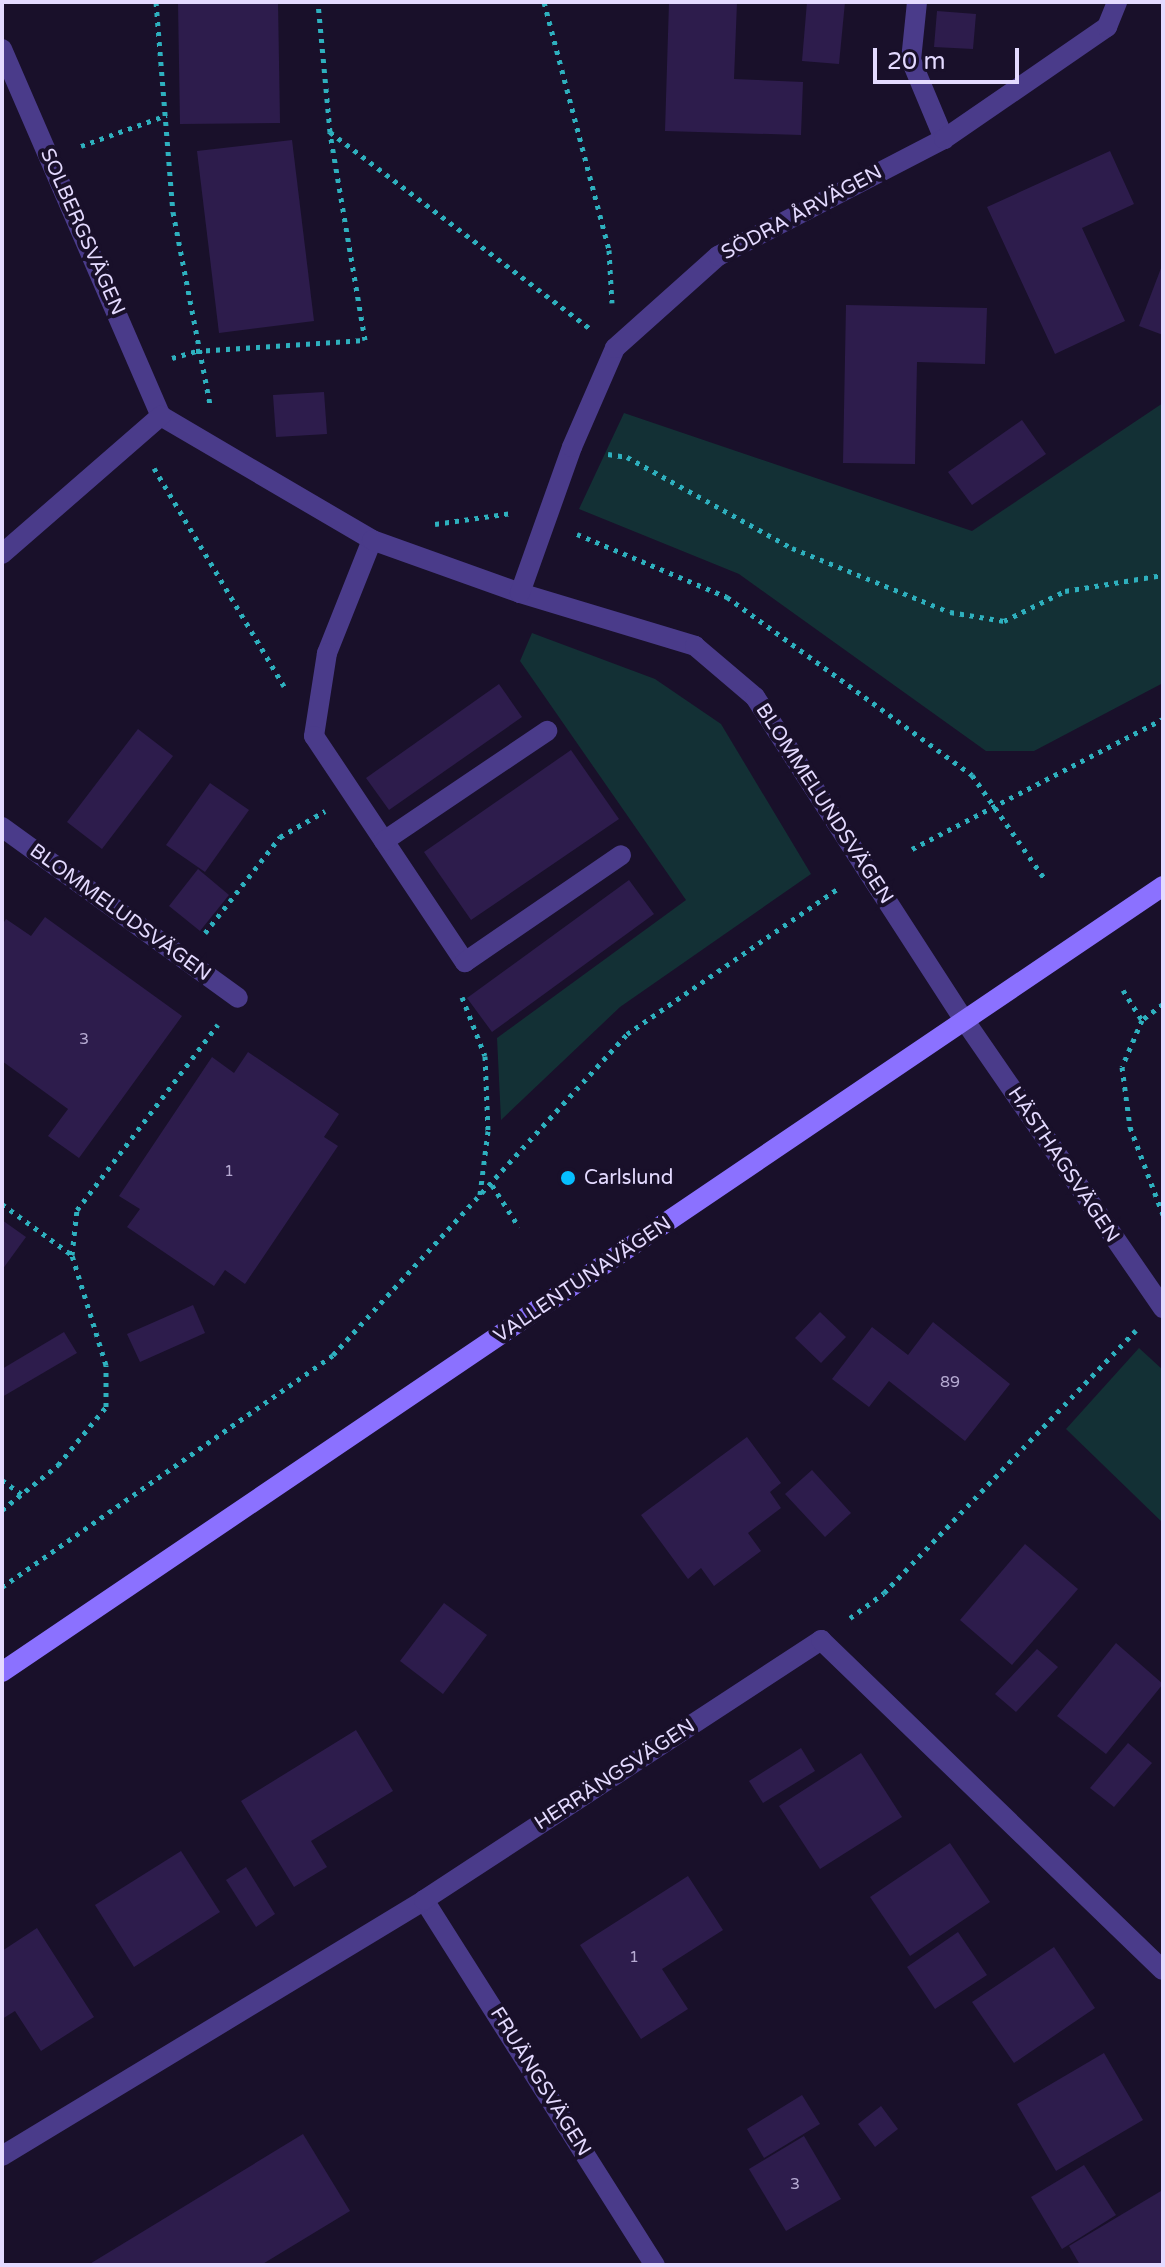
<!DOCTYPE html>
<meta charset="utf-8">
<style>
body{margin:0}
#map{position:relative;width:1165px;height:2267px;overflow:hidden;background:#19102a;font-family:"Varela Round",sans-serif}
div>[style]{position:absolute}
.green>*{inset:0;background:#133035}
.building>*{inset:0;background:#2d1c4c}
.path>*{height:5px;margin-top:-2.5px;transform-origin:0;background:repeating-linear-gradient(90deg,#2eb0be 0 4px,transparent 0 10px)}
.lane>*{height:20px;margin:-10px;padding:0 10px;transform-origin:10px;border-radius:10px;background:#4a3b8a}
.street>*{height:20px;margin:-10px;padding:0 10px;transform-origin:10px;border-radius:10px;background:#4a3b8a}
.secondary>*{height:20px;margin:-10px;padding:0 10px;transform-origin:10px;border-radius:10px;background:#8b71ff}
.dots>*{width:22px;height:22px;translate:-50% -50%;box-sizing:border-box;border:4px solid #19102a;border-radius:50%}
span{translate:-50% -50%;white-space:nowrap;text-align:center;line-height:1.15;-webkit-text-stroke:8px #19102a;paint-order:stroke}
.number-label{font-size:16px;color:#b6aad2}
.number-label span{-webkit-text-stroke-width:0}
.street-label{font-size:20px;color:#e4daff}
.poi-label{font-size:20px;color:#e4daff}
.left{translate:0 -50%;text-align:left}
.frame{position:absolute;inset:0;border:4px solid #e4daff;pointer-events:none}
.scale{position:absolute;left:873px;top:48px;width:146px;height:36px;box-sizing:border-box;border:4px solid #e4daff;border-top:0;padding-left:10px;font-size:24px;line-height:28px;white-space:nowrap;color:#e4daff;-webkit-text-stroke:6px #19102a;paint-order:stroke}
</style>
<div id="map">
<div class="green">
<i style="clip-path:polygon(1163px 403px,1163px 683px,1034px 751px,986px 751px,739px 574px,579px 509px,624px 413px,972px 531px)"></i>
<i style="clip-path:polygon(532px 633px,655px 679px,721px 724px,811px 874px,620px 1007px,501px 1120px,497px 1038px,686px 900px,520px 661px)"></i>
<i style="clip-path:polygon(1139px 1348px,1163px 1370px,1163px 1523px,1066px 1429px)"></i>
</div>
<div class="building">
<i style="clip-path:polygon(178px 2px,278px 2px,280px 123px,180px 124px)"></i>
<i style="clip-path:polygon(669px 2px,737px 2px,734px 79px,803px 82px,801px 135px,665px 131px)"></i>
<i style="clip-path:polygon(807px 2px,845px 2px,839px 64px,802px 61px)"></i>
<i style="clip-path:polygon(937px 11px,976px 14px,973px 49px,934px 47px)"></i>
<i style="clip-path:polygon(292px 140px,314px 321px,219px 333px,197px 151px)"></i>
<i style="clip-path:polygon(1110px 151px,1134px 204px,1082px 228px,1125px 321px,1055px 354px,987px 207px)"></i>
<i style="clip-path:polygon(1163px 263px,1163px 335px,1139px 326px)"></i>
<i style="clip-path:polygon(846px 305px,987px 308px,985px 364px,917px 362px,915px 464px,843px 463px)"></i>
<i style="clip-path:polygon(324px 392px,327px 434px,276px 437px,273px 395px)"></i>
<i style="clip-path:polygon(1022px 420px,1046px 454px,972px 505px,948px 472px)"></i>
<i style="clip-path:polygon(499px 684px,522px 717px,389px 810px,366px 778px)"></i>
<i style="clip-path:polygon(138px 729px,173px 756px,102px 849px,67px 822px)"></i>
<i style="clip-path:polygon(571px 750px,619px 819px,471px 920px,424px 852px)"></i>
<i style="clip-path:polygon(210px 783px,249px 810px,205px 872px,166px 845px)"></i>
<i style="clip-path:polygon(198px 869px,229px 895px,200px 931px,169px 906px)"></i>
<i style="clip-path:polygon(629px 880px,654px 914px,492px 1032px,467px 998px)"></i>
<i style="clip-path:polygon(45px 917px,182px 1016px,79px 1158px,48px 1136px,68px 1109px,2px 1061px,2px 925px,6px 919px,31px 936px)"></i>
<i style="clip-path:polygon(248px 1052px,339px 1114px,324px 1137px,338px 1146px,245px 1284px,225px 1270px,214px 1286px,127px 1227px,140px 1209px,119px 1196px,212px 1057px,234px 1073px)"></i>
<i style="clip-path:polygon(2px 1220px,26px 1237px,2px 1270px)"></i>
<i style="clip-path:polygon(193px 1305px,205px 1333px,140px 1362px,127px 1334px)"></i>
<i style="clip-path:polygon(820px 1312px,846px 1337px,821px 1363px,795px 1338px)"></i>
<i style="clip-path:polygon(933px 1322px,1010px 1384px,965px 1441px,889px 1381px,869px 1407px,832px 1379px,872px 1327px,908px 1355px)"></i>
<i style="clip-path:polygon(64px 1332px,77px 1353px,2px 1397px,2px 1369px)"></i>
<i style="clip-path:polygon(747px 1437px,781px 1483px,770px 1492px,781px 1508px,748px 1533px,761px 1551px,714px 1586px,701px 1568px,688px 1579px,641px 1515px)"></i>
<i style="clip-path:polygon(812px 1470px,851px 1513px,825px 1537px,785px 1494px)"></i>
<i style="clip-path:polygon(1025px 1544px,1078px 1589px,1012px 1665px,960px 1620px)"></i>
<i style="clip-path:polygon(444px 1603px,487px 1635px,443px 1694px,400px 1661px)"></i>
<i style="clip-path:polygon(1116px 1643px,1163px 1684px,1106px 1754px,1057px 1716px)"></i>
<i style="clip-path:polygon(1037px 1649px,1058px 1667px,1016px 1712px,995px 1694px)"></i>
<i style="clip-path:polygon(356px 1730px,393px 1791px,311px 1841px,327px 1867px,294px 1887px,241px 1801px)"></i>
<i style="clip-path:polygon(1128px 1743px,1152px 1763px,1114px 1807px,1090px 1788px)"></i>
<i style="clip-path:polygon(801px 1748px,815px 1771px,763px 1803px,749px 1781px)"></i>
<i style="clip-path:polygon(861px 1753px,902px 1817px,820px 1869px,779px 1806px)"></i>
<i style="clip-path:polygon(950px 1843px,990px 1902px,910px 1956px,870px 1897px)"></i>
<i style="clip-path:polygon(181px 1851px,220px 1912px,134px 1967px,95px 1905px)"></i>
<i style="clip-path:polygon(246px 1867px,275px 1914px,256px 1927px,226px 1880px)"></i>
<i style="clip-path:polygon(688px 1876px,723px 1930px,662px 1969px,688px 2009px,641px 2039px,580px 1945px)"></i>
<i style="clip-path:polygon(37px 1928px,94px 2017px,41px 2051px,15px 2011px,2px 2019px,2px 1951px)"></i>
<i style="clip-path:polygon(958px 1932px,987px 1975px,935px 2009px,907px 1967px)"></i>
<i style="clip-path:polygon(1054px 1947px,1095px 2008px,1014px 2063px,972px 2002px)"></i>
<i style="clip-path:polygon(1104px 2053px,1143px 2120px,1056px 2171px,1017px 2104px)"></i>
<i style="clip-path:polygon(802px 2095px,820px 2124px,764px 2158px,747px 2129px)"></i>
<i style="clip-path:polygon(881px 2106px,898px 2129px,875px 2147px,858px 2124px)"></i>
<i style="clip-path:polygon(303px 2134px,350px 2211px,261px 2265px,88px 2265px)"></i>
<i style="clip-path:polygon(804px 2136px,841px 2199px,786px 2231px,749px 2169px)"></i>
<i style="clip-path:polygon(1084px 2165px,1116px 2215px,1062px 2249px,1031px 2197px)"></i>
<i style="clip-path:polygon(1161px 2191px,1163px 2265px,1080px 2265px,1069px 2246px)"></i>
</div>
<div class="path">
<i style="left:156px;top:2px;width:211px;rotate:85.4deg"></i>
<i style="left:173px;top:212px;width:196px;rotate:79.1deg"></i>
<i style="left:544px;top:2px;width:256px;rotate:75.3deg"></i>
<i style="left:609px;top:250px;width:53px;rotate:86.8deg"></i>
<i style="left:330px;top:132px;width:325px;rotate:37.1deg"></i>
<i style="left:81px;top:146px;width:91px;rotate:-19.8deg"></i>
<i style="left:172px;top:358px;width:25px;rotate:-16deg"></i>
<i style="left:196px;top:351px;width:169px;rotate:-3.7deg"></i>
<i style="left:365px;top:340px;width:211px;rotate:-99.6deg"></i>
<i style="left:330px;top:132px;width:131px;rotate:-95.3deg"></i>
<i style="left:608px;top:454px;width:19px;rotate:9deg"></i>
<i style="left:627px;top:457px;width:188px;rotate:28.9deg"></i>
<i style="left:792px;top:548px;width:170px;rotate:22.1deg"></i>
<i style="left:950px;top:612px;width:55px;rotate:9.5deg"></i>
<i style="left:1004px;top:621px;width:68px;rotate:-26.2deg"></i>
<i style="left:1065px;top:591px;width:99px;rotate:-9.3deg"></i>
<i style="left:154px;top:468px;width:254px;rotate:59.2deg"></i>
<i style="left:435px;top:524px;width:78px;rotate:-8.1deg"></i>
<i style="left:577px;top:534px;width:163px;rotate:22.8deg"></i>
<i style="left:727px;top:597px;width:303px;rotate:36deg"></i>
<i style="left:972px;top:775px;width:126px;rotate:55deg"></i>
<i style="left:912px;top:849px;width:283px;rotate:-27.4deg"></i>
<i style="left:205px;top:933px;width:122px;rotate:-52deg"></i>
<i style="left:280px;top:837px;width:52px;rotate:-30deg"></i>
<i style="left:1123px;top:990px;width:36px;rotate:58deg"></i>
<i style="left:462px;top:997px;width:63px;rotate:68.7deg"></i>
<i style="left:485px;top:1056px;width:75px;rotate:87.7deg"></i>
<i style="left:488px;top:1131px;width:64px;rotate:97.2deg"></i>
<i style="left:1163px;top:1004px;width:26px;rotate:143deg"></i>
<i style="left:1142px;top:1020px;width:51px;rotate:113.1deg"></i>
<i style="left:1122px;top:1067px;width:61px;rotate:82.4deg"></i>
<i style="left:1130px;top:1127px;width:94px;rotate:69.4deg"></i>
<i style="left:492px;top:1185px;width:50px;rotate:57.3deg"></i>
<i style="left:2px;top:1204px;width:87px;rotate:36.1deg"></i>
<i style="left:2px;top:1480px;width:26px;rotate:36deg"></i>
<i style="left:2px;top:1510px;width:72px;rotate:-38.8deg"></i>
<i style="left:58px;top:1465px;width:75px;rotate:-50.4deg"></i>
<i style="left:106px;top:1407px;width:42px;rotate:-90deg"></i>
<i style="left:106px;top:1365px;width:115px;rotate:-107.2deg"></i>
<i style="left:72px;top:1255px;width:45px;rotate:-83.7deg"></i>
<i style="left:77px;top:1210px;width:233px;rotate:-52.8deg"></i>
<i style="left:2px;top:1587px;width:404px;rotate:-35deg"></i>
<i style="left:333px;top:1355px;width:435px;rotate:-47.5deg"></i>
<i style="left:627px;top:1034px;width:255px;rotate:-34.6deg"></i>
<i style="left:850px;top:1618px;width:42px;rotate:-36.3deg"></i>
<i style="left:884px;top:1593px;width:364px;rotate:-46.2deg"></i>
</div>
<div class="lane">
<i style="left:372px;top:540px;width:122px;rotate:111.7deg"></i>
<i style="left:327px;top:653px;width:84px;rotate:98.9deg"></i>
<i style="left:314px;top:736px;width:272px;rotate:56.3deg"></i>
<i style="left:465px;top:962px;width:189px;rotate:-34.4deg"></i>
<i style="left:2px;top:827px;width:291px;rotate:35.9deg"></i>
<i style="left:384px;top:841px;width:197px;rotate:-34deg"></i>
</div>
<div class="street">
<i style="left:917px;top:2px;width:58px;rotate:95.9deg"></i>
<i style="left:911px;top:60px;width:86px;rotate:67.3deg"></i>
<i style="left:2px;top:49px;width:400px;rotate:66.6deg"></i>
<i style="left:161px;top:416px;width:245px;rotate:30.4deg"></i>
<i style="left:372px;top:540px;width:157px;rotate:19.7deg"></i>
<i style="left:520px;top:593px;width:183px;rotate:16.8deg"></i>
<i style="left:695px;top:646px;width:79px;rotate:40.4deg"></i>
<i style="left:755px;top:697px;width:386px;rotate:57.1deg"></i>
<i style="left:965px;top:1021px;width:349px;rotate:55.4deg"></i>
<i style="left:2px;top:554px;width:211px;rotate:-41deg"></i>
<i style="left:520px;top:593px;width:155px;rotate:-70.4deg"></i>
<i style="left:572px;top:447px;width:108px;rotate:-66.5deg"></i>
<i style="left:615px;top:348px;width:138px;rotate:-41.8deg"></i>
<i style="left:718px;top:256px;width:254px;rotate:-27.4deg"></i>
<i style="left:944px;top:139px;width:198px;rotate:-34.5deg"></i>
<i style="left:1107px;top:27px;width:27px;rotate:-68deg"></i>
<i style="left:424px;top:1900px;width:432px;rotate:57.7deg"></i>
<i style="left:2px;top:2156px;width:494px;rotate:-31.2deg"></i>
<i style="left:424px;top:1900px;width:475px;rotate:-33.2deg"></i>
<i style="left:821px;top:1640px;width:475px;rotate:44deg"></i>
</div>
<div class="secondary">
<i style="left:2px;top:1672px;width:1402px;rotate:-34.1deg"></i>
</div>
<div class="dots">
<i style="left:568px;top:1178px;background:#06beff"></i>
</div>
<div class="number-label">
<span style="left:84px;top:1039px">3</span>
<span style="left:229px;top:1171px">1</span>
<span style="left:950px;top:1382px">89</span>
<span style="left:634px;top:1957px">1</span>
<span style="left:795px;top:2184px">3</span>
</div>
<div class="street-label">
<span style="left:802px;top:213px;rotate:-28deg">SÖDRA ÅRVÄGEN</span>
<span style="left:82px;top:232px;rotate:66deg">SOLBERGSVÄGEN</span>
<span style="left:824px;top:804px;rotate:57deg">BLOMMELUNDSVÄGEN</span>
<span style="left:120px;top:913px;rotate:36deg">BLOMMELUDSVÄGEN</span>
<span style="left:1063px;top:1165px;rotate:56deg">HÄSTHAGSVÄGEN</span>
<span style="left:583px;top:1280px;rotate:-34deg">VALLENTUNAVÄGEN</span>
<span style="left:615px;top:1775px;rotate:-33deg">HERRÄNGSVÄGEN</span>
<span style="left:540px;top:2082px;rotate:58deg">FRUÄNGSVÄGEN</span>
</div>
<div class="poi-label">
<span class="left" style="left:584px;top:1178px">Carlslund</span>
</div>
<div class="frame"></div>
<div class="scale">20 m</div>
</div>
